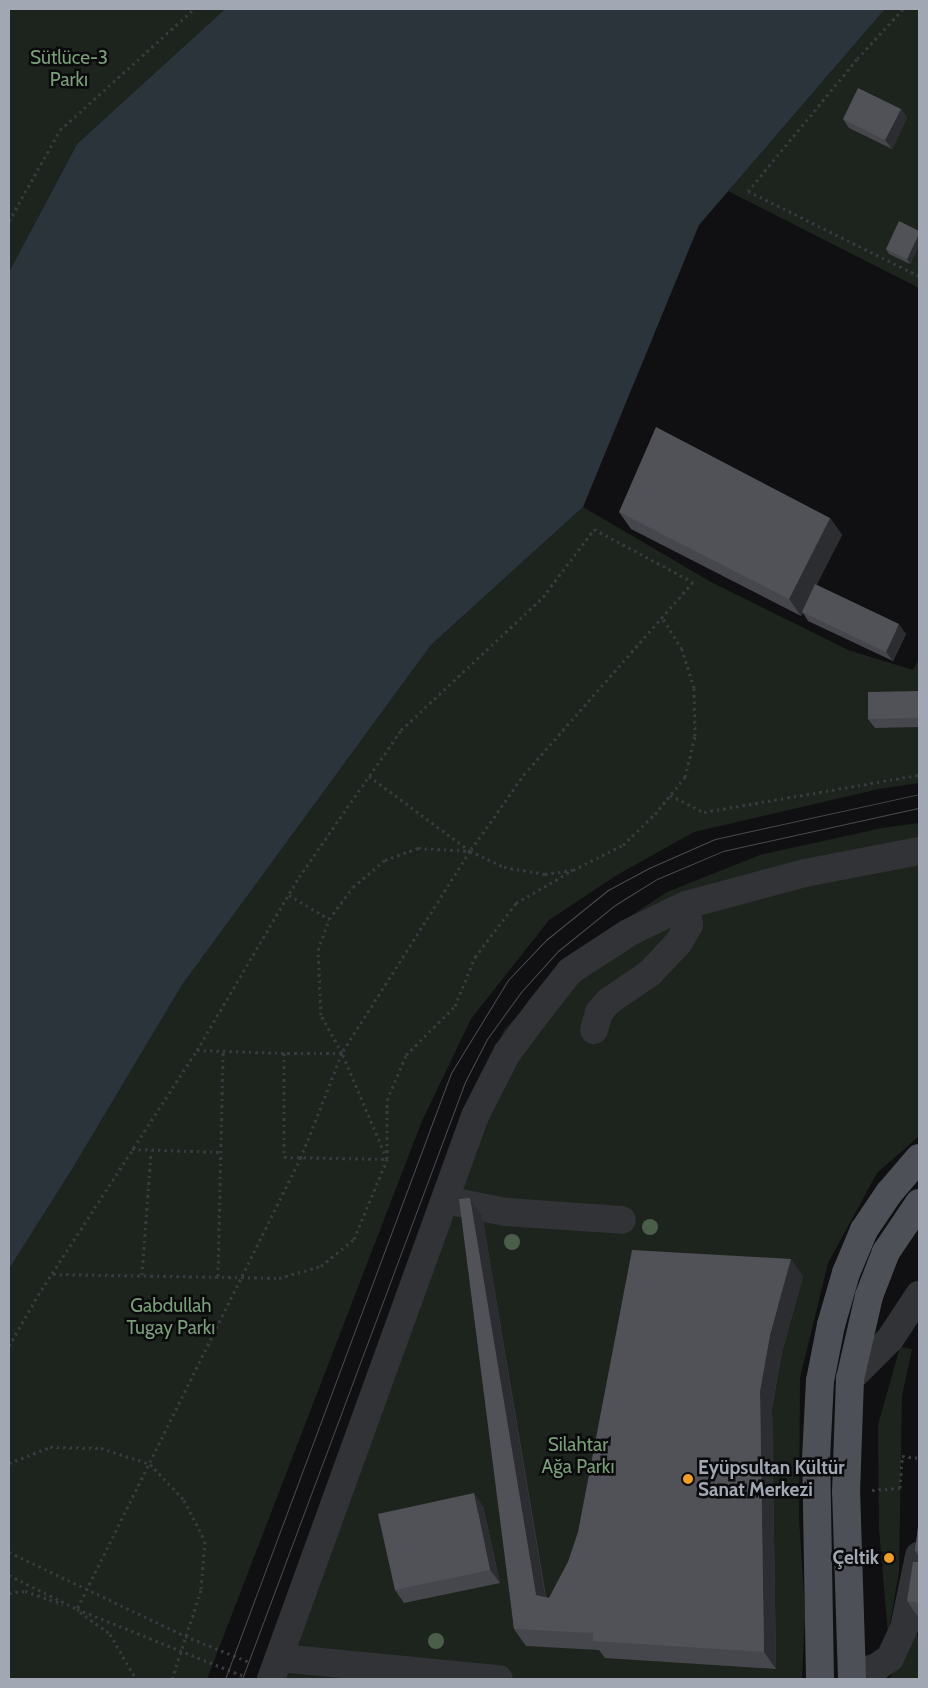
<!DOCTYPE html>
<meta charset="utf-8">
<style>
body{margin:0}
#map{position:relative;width:928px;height:1688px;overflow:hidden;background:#101012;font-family:Cabin,sans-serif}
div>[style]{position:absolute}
.green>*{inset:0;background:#1d241d}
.water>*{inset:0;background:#2a343a}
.path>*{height:3px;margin-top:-1.5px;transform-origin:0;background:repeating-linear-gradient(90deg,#373a3e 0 2.5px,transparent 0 6.5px)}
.minor>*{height:28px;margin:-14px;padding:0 14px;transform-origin:14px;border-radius:14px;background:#313337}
.major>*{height:28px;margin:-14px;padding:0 14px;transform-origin:14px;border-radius:14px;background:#4d5056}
.tram>*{height:1px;margin:-0.5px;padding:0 0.5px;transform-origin:0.5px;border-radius:0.5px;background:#484b50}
.trees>*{width:16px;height:16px;margin:-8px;border-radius:50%;background:#4a5e4a}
.wall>*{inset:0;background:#46474d}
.shaded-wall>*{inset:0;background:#2c2d31}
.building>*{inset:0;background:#505258}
.dots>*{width:14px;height:14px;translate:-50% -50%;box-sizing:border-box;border:2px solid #0b0b0d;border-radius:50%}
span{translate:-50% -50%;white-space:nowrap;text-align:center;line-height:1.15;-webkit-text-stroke:5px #0b0b0d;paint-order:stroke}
.park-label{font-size:19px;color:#799e78}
.poi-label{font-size:19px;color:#a1a8b3;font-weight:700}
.left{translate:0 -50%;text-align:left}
.right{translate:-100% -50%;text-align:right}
.frame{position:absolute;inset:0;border:10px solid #a1a8b3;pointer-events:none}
</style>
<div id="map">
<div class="green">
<i style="clip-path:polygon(9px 9px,225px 9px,77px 144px,9px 272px)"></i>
<i style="clip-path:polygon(885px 9px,919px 9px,919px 288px,728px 191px)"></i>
<i style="clip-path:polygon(583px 507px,711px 582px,848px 650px,913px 670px,919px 659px,919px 783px,879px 789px,694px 832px,617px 875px,549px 920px,471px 1019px,422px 1121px,207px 1679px,9px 1679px,9px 1269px,74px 1166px,182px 985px,431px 645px)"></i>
<i style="clip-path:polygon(919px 823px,919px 1136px,877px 1173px,828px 1263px,800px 1378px,799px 1517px,805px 1615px,802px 1679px,259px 1679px,470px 1107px,504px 1030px,577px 951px,667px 892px,760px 855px,882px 828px)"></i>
<i style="clip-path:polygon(900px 1347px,912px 1349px,902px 1396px,899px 1572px,888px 1634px,879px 1529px,878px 1425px)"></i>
<i style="clip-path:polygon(916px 1635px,919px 1636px,919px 1679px,889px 1679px)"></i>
</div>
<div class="water">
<i style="clip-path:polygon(225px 9px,885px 9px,699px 225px,583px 507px,431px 645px,182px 985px,74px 1166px,9px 1269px,9px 272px,77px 144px)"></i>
</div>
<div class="path">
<i style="left:903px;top:9px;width:68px;rotate:132.6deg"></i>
<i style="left:857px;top:59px;width:171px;rotate:129.5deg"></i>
<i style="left:748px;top:191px;width:191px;rotate:26.4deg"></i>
<i style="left:9px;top:221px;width:104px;rotate:-60.7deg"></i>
<i style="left:60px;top:130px;width:181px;rotate:-42.1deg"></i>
<i style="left:369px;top:776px;width:126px;rotate:36.6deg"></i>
<i style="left:470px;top:851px;width:38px;rotate:25deg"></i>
<i style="left:504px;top:867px;width:42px;rotate:9.7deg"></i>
<i style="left:545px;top:874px;width:28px;rotate:-8deg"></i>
<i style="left:573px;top:870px;width:56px;rotate:-26.6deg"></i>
<i style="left:623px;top:845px;width:45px;rotate:-44.1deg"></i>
<i style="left:655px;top:814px;width:48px;rotate:-51deg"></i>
<i style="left:685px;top:777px;width:42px;rotate:-76.3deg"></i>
<i style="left:695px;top:736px;width:48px;rotate:-91.2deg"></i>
<i style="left:694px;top:688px;width:41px;rotate:-107.1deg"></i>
<i style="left:682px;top:649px;width:38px;rotate:-122deg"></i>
<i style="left:670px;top:795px;width:38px;rotate:27deg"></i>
<i style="left:704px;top:812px;width:218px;rotate:-9.8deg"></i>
<i style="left:289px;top:895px;width:47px;rotate:31deg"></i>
<i style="left:197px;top:1050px;width:87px;rotate:2deg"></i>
<i style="left:342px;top:1053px;width:58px;rotate:180deg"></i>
<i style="left:284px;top:1053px;width:104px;rotate:90deg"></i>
<i style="left:284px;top:1157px;width:103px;rotate:1.1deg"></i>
<i style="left:387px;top:1159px;width:115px;rotate:-113deg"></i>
<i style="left:342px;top:1053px;width:43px;rotate:-118.9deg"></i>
<i style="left:321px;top:1015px;width:65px;rotate:-92.6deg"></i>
<i style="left:318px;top:950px;width:33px;rotate:-70deg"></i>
<i style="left:329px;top:919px;width:40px;rotate:-53deg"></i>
<i style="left:353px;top:887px;width:42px;rotate:-40.2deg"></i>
<i style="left:385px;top:860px;width:35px;rotate:-20deg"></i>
<i style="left:418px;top:848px;width:52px;rotate:3.3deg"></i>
<i style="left:132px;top:1149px;width:89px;rotate:1.9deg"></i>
<i style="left:53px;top:1274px;width:226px;rotate:1deg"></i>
<i style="left:279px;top:1278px;width:44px;rotate:-15.9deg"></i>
<i style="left:321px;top:1266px;width:43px;rotate:-39.3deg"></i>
<i style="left:354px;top:1239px;width:87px;rotate:-67.6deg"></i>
<i style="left:387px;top:1159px;width:59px;rotate:-90deg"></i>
<i style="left:387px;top:1100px;width:49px;rotate:-67.1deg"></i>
<i style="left:406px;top:1055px;width:69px;rotate:-45deg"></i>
<i style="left:455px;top:1006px;width:53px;rotate:-67.8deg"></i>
<i style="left:475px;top:957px;width:68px;rotate:-52.8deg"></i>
<i style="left:516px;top:903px;width:66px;rotate:-30.1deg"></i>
<i style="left:142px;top:1275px;width:123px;rotate:-85.8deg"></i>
<i style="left:218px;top:1276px;width:224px;rotate:-88.7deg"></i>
<i style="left:9px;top:1346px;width:59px;rotate:-60.4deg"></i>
<i style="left:38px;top:1295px;width:292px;rotate:-57deg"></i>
<i style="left:197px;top:1050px;width:201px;rotate:-59.5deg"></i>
<i style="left:299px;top:877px;width:179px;rotate:-55.2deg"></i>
<i style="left:401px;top:730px;width:195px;rotate:-43.1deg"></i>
<i style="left:543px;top:597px;width:85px;rotate:-53.1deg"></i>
<i style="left:594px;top:529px;width:112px;rotate:28.2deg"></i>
<i style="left:693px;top:582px;width:254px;rotate:131.3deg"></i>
<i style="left:525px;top:773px;width:95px;rotate:125.2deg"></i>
<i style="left:470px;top:851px;width:239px;rotate:122.4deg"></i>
<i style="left:342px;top:1053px;width:112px;rotate:111.5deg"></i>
<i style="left:301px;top:1157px;width:504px;rotate:116.36deg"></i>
<i style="left:9px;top:1463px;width:44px;rotate:-21.3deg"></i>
<i style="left:50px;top:1447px;width:51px;rotate:1.1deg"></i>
<i style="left:101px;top:1448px;width:52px;rotate:18.1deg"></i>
<i style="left:150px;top:1464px;width:50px;rotate:46.6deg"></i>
<i style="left:184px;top:1500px;width:46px;rotate:62.9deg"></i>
<i style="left:205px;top:1541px;width:49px;rotate:94.7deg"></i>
<i style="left:201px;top:1590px;width:94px;rotate:108deg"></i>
<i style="left:872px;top:1490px;width:28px;rotate:-4deg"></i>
<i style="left:900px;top:1488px;width:32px;rotate:-86deg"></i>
<i style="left:902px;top:1456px;width:17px;rotate:7deg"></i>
<i style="left:9px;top:1552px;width:195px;rotate:25.5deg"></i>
<i style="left:185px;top:1636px;width:69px;rotate:22.1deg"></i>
<i style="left:9px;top:1575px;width:76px;rotate:26.6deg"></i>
<i style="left:77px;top:1609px;width:180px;rotate:21.9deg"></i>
<i style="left:9px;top:1593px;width:16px;rotate:-7deg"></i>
<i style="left:25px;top:1591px;width:40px;rotate:18.9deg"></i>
<i style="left:80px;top:1612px;width:37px;rotate:36deg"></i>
<i style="left:110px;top:1634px;width:52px;rotate:60deg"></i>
</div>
<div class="minor">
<i style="left:594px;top:1030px;width:19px;rotate:-74deg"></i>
<i style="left:599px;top:1012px;width:15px;rotate:-48deg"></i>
<i style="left:609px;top:1001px;width:50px;rotate:-34.3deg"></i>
<i style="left:650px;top:973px;width:42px;rotate:-46.9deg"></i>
<i style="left:679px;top:942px;width:20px;rotate:-60deg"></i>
<i style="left:689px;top:925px;width:20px;rotate:-99deg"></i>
<i style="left:445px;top:1200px;width:62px;rotate:11.1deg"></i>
<i style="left:506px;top:1212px;width:116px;rotate:3.9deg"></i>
<i style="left:850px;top:1379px;width:57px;rotate:-45deg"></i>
<i style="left:890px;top:1339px;width:53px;rotate:-56.6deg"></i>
<i style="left:280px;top:1658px;width:220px;rotate:5.5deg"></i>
<i style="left:853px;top:1674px;width:25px;rotate:-16deg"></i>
<i style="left:877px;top:1667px;width:16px;rotate:-35deg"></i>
<i style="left:890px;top:1658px;width:33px;rotate:-65deg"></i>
<i style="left:904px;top:1628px;width:74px;rotate:-78.2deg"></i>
<i style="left:271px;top:1679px;width:599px;rotate:-70.08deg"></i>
<i style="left:475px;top:1116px;width:71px;rotate:-63.1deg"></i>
<i style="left:507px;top:1053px;width:55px;rotate:-53.1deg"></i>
<i style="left:540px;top:1009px;width:48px;rotate:-51.7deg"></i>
<i style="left:570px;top:971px;width:69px;rotate:-33.2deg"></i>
<i style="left:628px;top:933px;width:64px;rotate:-25.8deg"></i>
<i style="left:686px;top:905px;width:123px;rotate:-15.1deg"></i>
<i style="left:805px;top:873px;width:116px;rotate:-10.9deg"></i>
</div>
<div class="major">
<i style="left:820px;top:1679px;width:220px;rotate:-91deg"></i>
<i style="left:816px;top:1459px;width:78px;rotate:-87.1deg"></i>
<i style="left:820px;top:1381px;width:57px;rotate:-78.9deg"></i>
<i style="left:831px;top:1325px;width:54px;rotate:-73.9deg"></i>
<i style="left:846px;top:1273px;width:47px;rotate:-67.3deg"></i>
<i style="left:864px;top:1230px;width:45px;rotate:-56deg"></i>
<i style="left:889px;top:1193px;width:46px;rotate:-49.4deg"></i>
<i style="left:852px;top:1679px;width:186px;rotate:-91.8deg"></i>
<i style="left:846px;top:1493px;width:114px;rotate:-88deg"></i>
<i style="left:850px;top:1379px;width:85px;rotate:-77.1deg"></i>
<i style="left:869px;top:1296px;width:47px;rotate:-68.9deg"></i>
<i style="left:886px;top:1252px;width:59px;rotate:-56deg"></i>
</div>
<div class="tram">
<i style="left:225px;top:1679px;width:647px;rotate:-69.55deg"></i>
<i style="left:451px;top:1073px;width:109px;rotate:-58.5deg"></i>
<i style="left:508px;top:980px;width:55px;rotate:-46.5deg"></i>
<i style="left:546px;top:940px;width:80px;rotate:-38.9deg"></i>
<i style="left:608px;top:890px;width:47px;rotate:-28.2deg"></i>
<i style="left:649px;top:868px;width:72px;rotate:-23.7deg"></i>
<i style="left:715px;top:839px;width:209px;rotate:-12.4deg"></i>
<i style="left:242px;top:1679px;width:637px;rotate:-69.52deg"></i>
<i style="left:465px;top:1082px;width:48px;rotate:-62.9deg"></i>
<i style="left:487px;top:1039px;width:58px;rotate:-54.1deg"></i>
<i style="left:521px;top:992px;width:55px;rotate:-47.9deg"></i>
<i style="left:558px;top:951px;width:73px;rotate:-38.9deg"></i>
<i style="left:615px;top:905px;width:49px;rotate:-31.8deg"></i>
<i style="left:657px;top:879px;width:72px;rotate:-23deg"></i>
<i style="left:723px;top:851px;width:201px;rotate:-12.4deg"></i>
</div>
<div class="trees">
<i style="left:650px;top:1227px"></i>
<i style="left:512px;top:1242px"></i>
<i style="left:436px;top:1641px"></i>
</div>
<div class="wall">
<i style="clip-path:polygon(901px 109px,907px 118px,892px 149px,849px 128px,843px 119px)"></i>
<i style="clip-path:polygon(919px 231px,919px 245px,910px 264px,889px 254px,886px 249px)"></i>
<i style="clip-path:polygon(619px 512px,830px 518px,842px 535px,816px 585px,906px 634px,893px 661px,808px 621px,803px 613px,801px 616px,631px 529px)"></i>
<i style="clip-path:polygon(919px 691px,919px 727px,875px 728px,868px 719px)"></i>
<i style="clip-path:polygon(470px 1198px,482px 1215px,546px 1597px,549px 1598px,568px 1562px,803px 1276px,782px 1352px,772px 1408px,776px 1669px,605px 1658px,599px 1650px,526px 1646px,514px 1629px)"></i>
<i style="clip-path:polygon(483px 1506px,500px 1583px,404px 1603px,395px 1590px)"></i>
<i style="clip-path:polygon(919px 1520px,919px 1557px,915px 1551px)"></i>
<i style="clip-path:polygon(919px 1562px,919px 1618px,907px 1601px)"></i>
</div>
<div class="shaded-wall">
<i style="clip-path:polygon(901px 109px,907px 118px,892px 149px,885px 140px)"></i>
<i style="clip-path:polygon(919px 234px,919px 245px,910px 264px,907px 259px)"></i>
<i style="clip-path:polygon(830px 518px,842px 535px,801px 616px,789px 599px)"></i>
<i style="clip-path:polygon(899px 624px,906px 634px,893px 661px,886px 652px)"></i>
<i style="clip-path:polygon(470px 1198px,482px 1215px,548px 1612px,536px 1595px)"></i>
<i style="clip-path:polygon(791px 1259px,803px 1276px,782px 1352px,772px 1408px,776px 1669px,764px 1652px,760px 1391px,770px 1335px)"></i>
<i style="clip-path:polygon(474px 1493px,483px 1506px,500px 1583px,490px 1570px)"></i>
</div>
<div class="building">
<i style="clip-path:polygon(858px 88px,901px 109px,885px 140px,843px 119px)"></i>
<i style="clip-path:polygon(899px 221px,919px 231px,919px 234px,907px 259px,886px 249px)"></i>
<i style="clip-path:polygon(656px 427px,830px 518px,789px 599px,619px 512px)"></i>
<i style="clip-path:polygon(815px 584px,899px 624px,886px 652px,802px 612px)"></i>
<i style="clip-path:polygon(919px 691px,919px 718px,868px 719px,868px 692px)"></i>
<i style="clip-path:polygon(470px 1198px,536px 1595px,549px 1598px,568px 1562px,578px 1532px,632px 1250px,791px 1259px,770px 1335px,760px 1391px,764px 1652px,593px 1641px,593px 1633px,514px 1629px,459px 1199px)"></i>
<i style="clip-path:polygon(474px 1493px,490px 1570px,395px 1590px,378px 1514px)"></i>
<i style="clip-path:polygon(919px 1520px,919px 1551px,915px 1551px)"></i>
<i style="clip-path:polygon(913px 1562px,919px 1562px,919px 1603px,907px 1601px)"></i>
</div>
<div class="dots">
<i style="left:688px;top:1479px;background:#f19d29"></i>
<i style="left:889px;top:1558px;background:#f19d29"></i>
</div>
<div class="park-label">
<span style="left:69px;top:69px">Sütlüce-3<br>Parkı</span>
<span style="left:171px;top:1317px">Gabdullah<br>Tugay Parkı</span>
<span style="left:578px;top:1456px">Silahtar<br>Ağa Parkı</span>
</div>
<div class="poi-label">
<span class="left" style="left:698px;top:1479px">Eyüpsultan Kültür<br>Sanat Merkezi</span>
<span class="right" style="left:879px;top:1558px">Çeltik</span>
</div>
<div class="frame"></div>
</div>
